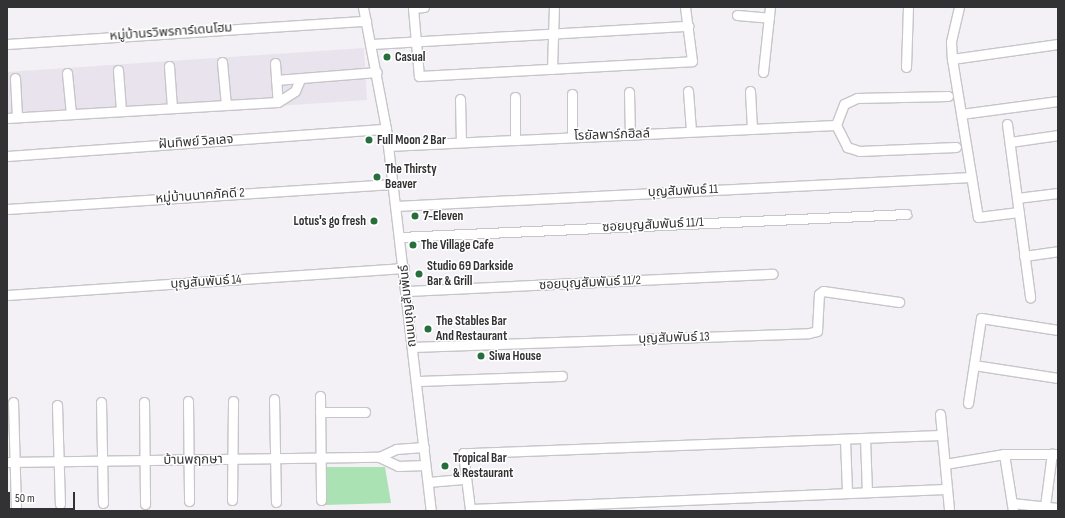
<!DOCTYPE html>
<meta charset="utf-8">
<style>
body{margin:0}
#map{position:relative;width:1065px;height:518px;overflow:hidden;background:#f3f1f5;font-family:"Sofia Sans Condensed","Noto Sans Thai",sans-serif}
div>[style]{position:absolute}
.built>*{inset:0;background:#e9e3ee}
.green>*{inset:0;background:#aae2b4}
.roads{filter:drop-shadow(1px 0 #c7c5c9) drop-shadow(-1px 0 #c7c5c9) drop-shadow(0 1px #c7c5c9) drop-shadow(0 -1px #c7c5c9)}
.minor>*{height:9px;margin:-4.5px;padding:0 4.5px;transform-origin:4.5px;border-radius:4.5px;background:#fff}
.dots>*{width:11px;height:11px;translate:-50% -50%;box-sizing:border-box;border:2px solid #fff;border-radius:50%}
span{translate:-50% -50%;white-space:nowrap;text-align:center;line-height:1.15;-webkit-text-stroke:3px #fff;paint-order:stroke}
.street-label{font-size:13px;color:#323133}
.poi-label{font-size:13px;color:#323133;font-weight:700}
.left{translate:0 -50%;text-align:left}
.right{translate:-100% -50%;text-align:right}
.frame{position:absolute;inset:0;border:8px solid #323133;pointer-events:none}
.scale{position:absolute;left:8px;top:492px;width:67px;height:18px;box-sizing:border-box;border:2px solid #323133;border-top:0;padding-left:5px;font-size:12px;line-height:14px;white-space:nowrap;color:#323133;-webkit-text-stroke:3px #fff;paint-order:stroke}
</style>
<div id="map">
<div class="built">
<i style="clip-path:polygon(364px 48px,367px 100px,7px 124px,7px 72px)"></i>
</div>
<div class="green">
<i style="clip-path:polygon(325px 467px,385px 467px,391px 503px,325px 505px)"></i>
</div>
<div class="roads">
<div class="minor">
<i style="left:363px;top:7px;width:124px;rotate:79.3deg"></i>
<i style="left:386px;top:129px;width:385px;rotate:83.3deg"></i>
<i style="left:424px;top:7px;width:11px;rotate:175deg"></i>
<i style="left:413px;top:8px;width:68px;rotate:85deg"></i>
<i style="left:419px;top:76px;width:273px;rotate:-3.1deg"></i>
<i style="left:692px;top:61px;width:54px;rotate:-97.4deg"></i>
<i style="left:959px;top:7px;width:36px;rotate:103deg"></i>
<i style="left:951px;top:42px;width:17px;rotate:87deg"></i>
<i style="left:952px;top:59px;width:160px;rotate:80.7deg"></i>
<i style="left:978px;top:217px;width:41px;rotate:-7deg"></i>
<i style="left:737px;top:15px;width:32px;rotate:5deg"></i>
<i style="left:7px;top:44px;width:360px;rotate:-3.7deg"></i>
<i style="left:372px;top:44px;width:317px;rotate:-3.3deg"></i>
<i style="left:952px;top:59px;width:107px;rotate:-8.1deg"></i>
<i style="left:222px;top:62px;width:43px;rotate:84.7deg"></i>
<i style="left:275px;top:63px;width:39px;rotate:86deg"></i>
<i style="left:169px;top:66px;width:42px;rotate:85.9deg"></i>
<i style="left:906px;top:67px;width:60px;rotate:-88.1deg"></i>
<i style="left:552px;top:69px;width:62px;rotate:-88.2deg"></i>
<i style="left:118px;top:70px;width:41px;rotate:85.8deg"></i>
<i style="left:763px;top:72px;width:65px;rotate:-83.9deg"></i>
<i style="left:67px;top:73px;width:41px;rotate:84.4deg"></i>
<i style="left:15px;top:78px;width:39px;rotate:87deg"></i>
<i style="left:276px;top:80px;width:101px;rotate:-4.5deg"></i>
<i style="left:688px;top:91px;width:40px;rotate:85.7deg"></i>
<i style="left:750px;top:91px;width:38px;rotate:87deg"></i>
<i style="left:629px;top:92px;width:43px;rotate:88.7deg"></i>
<i style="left:572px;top:94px;width:43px;rotate:90deg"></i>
<i style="left:948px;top:96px;width:91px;rotate:178.7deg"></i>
<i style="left:857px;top:98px;width:14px;rotate:155deg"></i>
<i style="left:844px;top:104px;width:22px;rotate:111deg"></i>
<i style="left:836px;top:125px;width:25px;rotate:63deg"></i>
<i style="left:847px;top:147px;width:13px;rotate:18deg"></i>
<i style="left:859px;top:151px;width:97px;rotate:-2.4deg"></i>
<i style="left:515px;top:97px;width:42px;rotate:90deg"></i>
<i style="left:460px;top:99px;width:43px;rotate:88.7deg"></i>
<i style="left:961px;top:114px;width:98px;rotate:-7.6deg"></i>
<i style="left:7px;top:118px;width:271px;rotate:-3.4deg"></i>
<i style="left:278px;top:102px;width:20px;rotate:-33deg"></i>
<i style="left:295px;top:91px;width:13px;rotate:-67deg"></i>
<i style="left:1007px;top:124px;width:175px;rotate:82.4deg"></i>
<i style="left:1010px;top:142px;width:49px;rotate:-8.3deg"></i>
<i style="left:388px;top:146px;width:448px;rotate:-2.7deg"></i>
<i style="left:7px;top:156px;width:380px;rotate:-4.1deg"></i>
<i style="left:1017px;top:198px;width:41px;rotate:-7deg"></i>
<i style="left:396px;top:206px;width:576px;rotate:-2.89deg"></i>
<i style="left:7px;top:209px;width:386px;rotate:-3.7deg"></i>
<i style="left:400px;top:237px;width:507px;rotate:-2.6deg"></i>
<i style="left:1024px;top:256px;width:34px;rotate:-8deg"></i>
<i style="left:407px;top:291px;width:366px;rotate:-2.7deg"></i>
<i style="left:7px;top:295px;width:398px;rotate:-3.9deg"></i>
<i style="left:412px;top:347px;width:397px;rotate:-2deg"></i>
<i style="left:809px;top:333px;width:8px;rotate:-14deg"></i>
<i style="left:817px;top:331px;width:37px;rotate:-87deg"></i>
<i style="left:819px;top:294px;width:5px;rotate:-37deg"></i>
<i style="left:823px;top:291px;width:77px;rotate:8.2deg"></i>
<i style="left:974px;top:365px;width:85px;rotate:8.8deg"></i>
<i style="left:416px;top:381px;width:146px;rotate:-2deg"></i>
<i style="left:320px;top:396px;width:104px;rotate:89.4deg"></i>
<i style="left:274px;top:399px;width:103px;rotate:88.9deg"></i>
<i style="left:188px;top:401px;width:100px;rotate:89.4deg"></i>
<i style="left:13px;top:402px;width:105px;rotate:88.4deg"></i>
<i style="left:101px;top:402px;width:101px;rotate:88.9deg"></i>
<i style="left:144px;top:402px;width:102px;rotate:89.4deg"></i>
<i style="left:968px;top:403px;width:86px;rotate:-81.3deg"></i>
<i style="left:981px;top:318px;width:78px;rotate:8.9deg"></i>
<i style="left:57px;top:405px;width:99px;rotate:88.3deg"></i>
<i style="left:320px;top:412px;width:45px"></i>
<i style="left:940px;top:414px;width:95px;rotate:84.6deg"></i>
<i style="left:942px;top:435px;width:479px;rotate:177.8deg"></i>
<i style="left:463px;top:453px;width:56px;rotate:82.9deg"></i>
<i style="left:470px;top:509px;width:477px;rotate:-2.4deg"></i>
<i style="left:865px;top:438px;width:54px;rotate:87.9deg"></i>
<i style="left:845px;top:439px;width:53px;rotate:87.8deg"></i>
<i style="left:1004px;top:454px;width:58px;rotate:81deg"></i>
<i style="left:379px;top:457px;width:21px;rotate:25deg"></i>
<i style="left:398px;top:466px;width:27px;rotate:-2deg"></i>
<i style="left:7px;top:462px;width:372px;rotate:-0.8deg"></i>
<i style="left:379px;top:457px;width:19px;rotate:-25deg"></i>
<i style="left:396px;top:449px;width:28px;rotate:-4deg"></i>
<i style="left:945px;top:464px;width:60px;rotate:-9.6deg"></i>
<i style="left:1004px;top:454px;width:54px"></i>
<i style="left:428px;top:482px;width:38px;rotate:-5deg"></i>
<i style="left:232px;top:500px;width:99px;rotate:-89.4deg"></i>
<i style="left:1012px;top:503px;width:46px;rotate:6.2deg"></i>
<i style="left:1045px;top:506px;width:53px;rotate:-82.5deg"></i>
</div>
</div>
<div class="dots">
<i style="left:387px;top:57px;background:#266e3b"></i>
<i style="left:369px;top:140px;background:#266e3b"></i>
<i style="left:377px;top:177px;background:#266e3b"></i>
<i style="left:415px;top:216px;background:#266e3b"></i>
<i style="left:374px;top:221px;background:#266e3b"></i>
<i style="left:413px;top:245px;background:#266e3b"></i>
<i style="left:419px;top:274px;background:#266e3b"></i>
<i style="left:428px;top:329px;background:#266e3b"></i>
<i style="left:481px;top:356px;background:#266e3b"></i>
<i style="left:445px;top:466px;background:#266e3b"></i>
</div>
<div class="street-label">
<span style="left:171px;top:32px;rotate:-4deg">หมู่บ้านรวิพรการ์เดนโฮม</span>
<span style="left:612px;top:135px;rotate:-2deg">โรยัลพาร์กฮิลล์</span>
<span style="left:196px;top:142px;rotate:-4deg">ฝันทิพย์ วิลเลจ</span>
<span style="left:683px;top:191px;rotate:-3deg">บุญสัมพันธ์ 11</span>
<span style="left:200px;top:196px;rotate:-4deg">หมู่บ้านนาคภัคดี 2</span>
<span style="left:653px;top:225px;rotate:-3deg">ซอยบุญสัมพันธ์ 11/1</span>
<span style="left:206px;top:282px;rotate:-4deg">บุญสัมพันธ์ 14</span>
<span style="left:590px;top:283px;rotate:-3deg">ซอยบุญสัมพันธ์ 11/2</span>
<span style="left:408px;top:306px;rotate:-96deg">ถนนบุญสัมพันธ์</span>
<span style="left:674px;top:338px;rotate:-2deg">บุญสัมพันธ์ 13</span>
<span style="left:193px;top:460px;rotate:-1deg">บ้านพฤกษา</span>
</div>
<div class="poi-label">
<span class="left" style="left:395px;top:57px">Casual</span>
<span class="left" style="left:377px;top:140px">Full Moon 2 Bar</span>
<span class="left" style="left:385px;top:177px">The Thirsty<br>Beaver</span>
<span class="left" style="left:423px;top:216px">7-Eleven</span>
<span class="right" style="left:366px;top:221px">Lotus's go fresh</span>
<span class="left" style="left:421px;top:245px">The Village Cafe</span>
<span class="left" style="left:427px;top:274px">Studio 69 Darkside<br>Bar &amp; Grill</span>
<span class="left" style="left:436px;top:329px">The Stables Bar<br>And Restaurant</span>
<span class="left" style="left:489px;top:356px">Siwa House</span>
<span class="left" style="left:453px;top:466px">Tropical Bar<br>&amp; Restaurant</span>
</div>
<div class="frame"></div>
<div class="scale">50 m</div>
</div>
